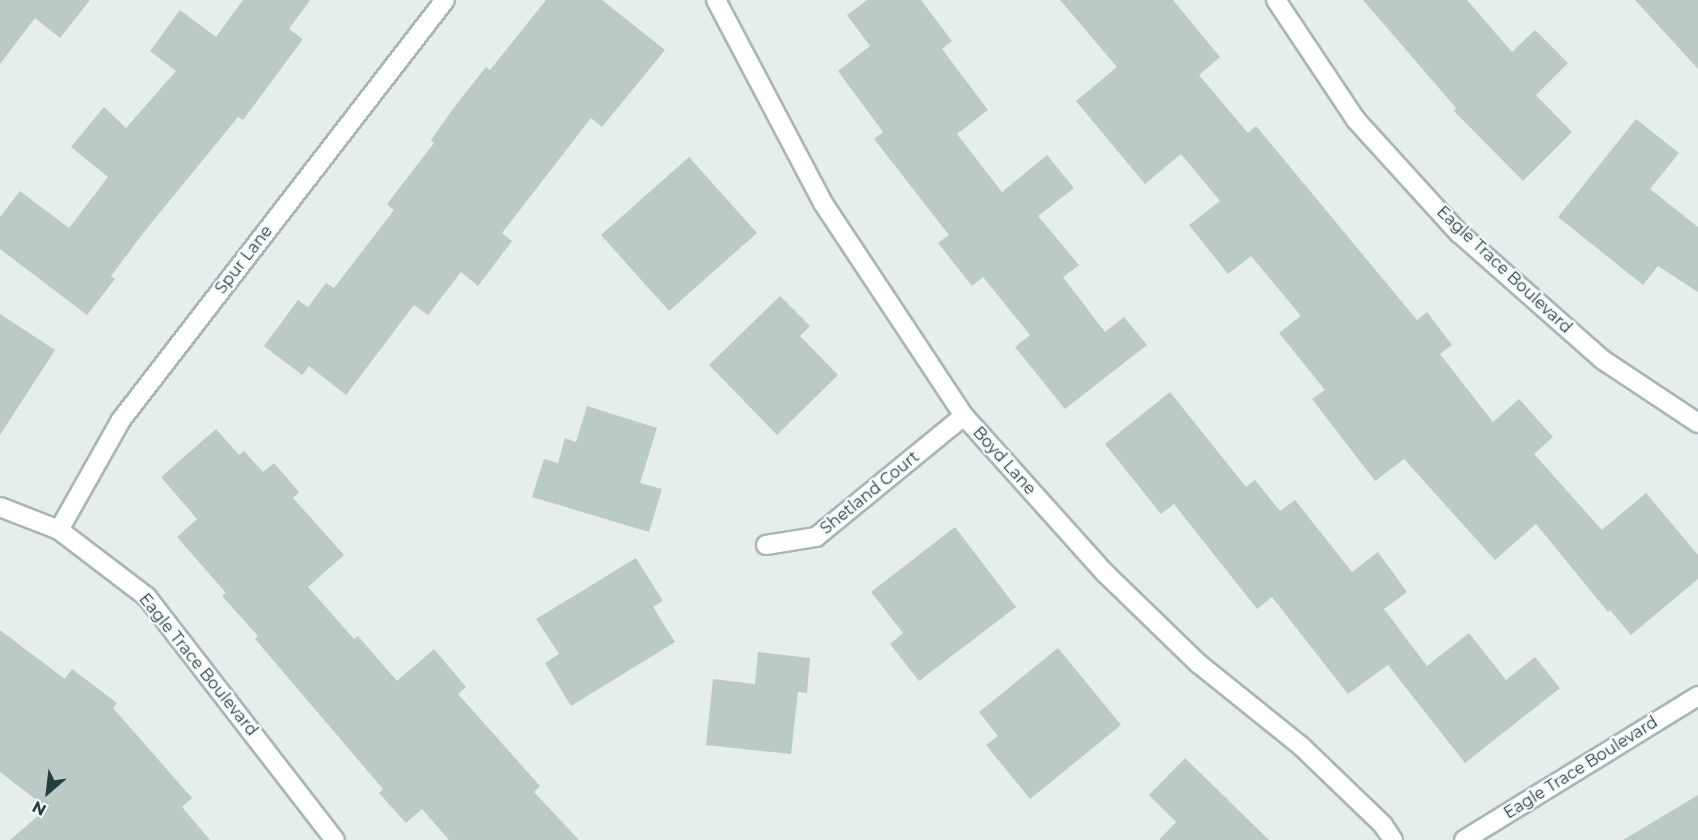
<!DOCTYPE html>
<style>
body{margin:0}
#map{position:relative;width:1698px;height:840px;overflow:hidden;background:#e6eeed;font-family:Montserrat,sans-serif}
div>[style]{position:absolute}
.building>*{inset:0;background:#bbc9c7}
.roads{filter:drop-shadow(2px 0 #a8b6b5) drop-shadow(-2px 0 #a8b6b5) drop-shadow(0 2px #a8b6b5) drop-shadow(0 -2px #a8b6b5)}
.street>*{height:18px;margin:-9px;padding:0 9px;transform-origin:9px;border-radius:9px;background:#fff}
span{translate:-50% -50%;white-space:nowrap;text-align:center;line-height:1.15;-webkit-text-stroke:4.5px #f6fafa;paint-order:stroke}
.street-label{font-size:16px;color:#253e3f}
.north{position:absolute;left:18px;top:762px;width:60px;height:60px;-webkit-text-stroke:4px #f6fafa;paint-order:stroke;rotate:208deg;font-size:16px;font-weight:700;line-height:24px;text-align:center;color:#253e3f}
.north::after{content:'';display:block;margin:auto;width:21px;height:27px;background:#253e3f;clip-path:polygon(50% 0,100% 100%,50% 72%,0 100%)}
</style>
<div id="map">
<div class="building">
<i style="clip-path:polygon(0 0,90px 0,60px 38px,35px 18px,0 64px)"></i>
<i style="clip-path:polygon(243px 0,310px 0,289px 29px,303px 39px,243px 120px,238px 117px,144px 232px,111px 276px,115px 279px,87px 315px,0 249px,0 217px,20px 191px,69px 228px,108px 177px,71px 147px,104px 107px,126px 128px,176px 71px,150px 51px,180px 10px,216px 37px)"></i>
<i style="clip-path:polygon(546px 0,602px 0,665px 50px,602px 127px,591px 118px,502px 233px,512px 241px,478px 286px,461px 272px,428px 315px,414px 305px,346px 395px,309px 366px,302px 375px,264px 346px,298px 300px,308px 307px,326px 283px,334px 288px,394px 210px,387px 204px,434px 143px,431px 140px,455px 106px,486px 67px,490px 70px)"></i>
<i style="clip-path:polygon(867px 0,921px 0,952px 41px,942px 49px,988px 110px,957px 134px,1002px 192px,1047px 155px,1074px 188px,1038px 216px,1079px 265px,1063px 277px,1105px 332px,1124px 317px,1147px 345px,1065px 409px,1015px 347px,1030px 335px,983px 277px,972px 286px,938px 243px,949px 235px,874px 139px,883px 132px,838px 71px,870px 46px,847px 15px)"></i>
<i style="clip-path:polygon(1060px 0,1173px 0,1220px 57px,1199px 75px,1248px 133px,1256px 126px,1417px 320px,1427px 312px,1452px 345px,1440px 354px,1493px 422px,1519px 399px,1553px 437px,1534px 454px,1602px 530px,1646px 493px,1698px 555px,1698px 579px,1631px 635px,1610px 610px,1608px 612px,1536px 524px,1495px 560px,1404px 459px,1375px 481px,1312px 399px,1325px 390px,1279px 333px,1301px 316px,1251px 256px,1228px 274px,1189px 225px,1220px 201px,1181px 154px,1145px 184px,1076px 101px,1117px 67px)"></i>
<i style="clip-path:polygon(1363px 0,1467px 0,1512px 52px,1535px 30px,1568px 63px,1536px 95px,1572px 132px,1523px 181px,1454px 111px,1456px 108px)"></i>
<i style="clip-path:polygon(1635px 0,1698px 0,1698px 69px)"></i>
<i style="clip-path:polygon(1636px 119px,1679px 153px,1650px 189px,1698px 227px,1698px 292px,1658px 266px,1643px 285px,1558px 217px)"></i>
<i style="clip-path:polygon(689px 157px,757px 233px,669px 311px,601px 235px)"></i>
<i style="clip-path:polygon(780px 296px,810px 326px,800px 336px,838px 375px,777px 435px,709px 365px)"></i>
<i style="clip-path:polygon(0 314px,55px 350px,0 435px)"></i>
<i style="clip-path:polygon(1170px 392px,1246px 487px,1255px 480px,1280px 511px,1295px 500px,1352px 572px,1378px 552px,1407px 592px,1384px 609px,1427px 666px,1469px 633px,1506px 680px,1535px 657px,1560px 688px,1465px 763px,1388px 665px,1348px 694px,1272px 597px,1257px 609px,1174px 504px,1161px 514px,1105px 444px)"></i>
<i style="clip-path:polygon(587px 406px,657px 428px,640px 483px,662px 489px,649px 532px,532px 497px,544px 459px,558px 463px,565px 438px,576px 442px)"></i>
<i style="clip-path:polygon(216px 429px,239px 455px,244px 451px,263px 472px,274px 463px,299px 492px,293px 498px,344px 555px,308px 587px,354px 639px,358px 636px,397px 681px,434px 649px,466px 687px,458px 694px,540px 786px,534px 792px,579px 840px,449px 840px,422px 809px,406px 823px,379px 793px,383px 789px,255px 639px,258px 636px,222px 596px,226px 593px,177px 537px,197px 519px,161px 477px)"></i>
<i style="clip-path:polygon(955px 527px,1016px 607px,919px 681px,890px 644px,903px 633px,871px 592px)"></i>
<i style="clip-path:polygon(636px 558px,663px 601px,653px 607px,675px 642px,571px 706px,545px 663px,559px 654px,536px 619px)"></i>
<i style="clip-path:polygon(0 630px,65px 679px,72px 669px,117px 703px,113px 708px,192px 798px,182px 807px,210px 840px,10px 840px,47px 808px,0 772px)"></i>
<i style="clip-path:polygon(1058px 648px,1121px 725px,1030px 799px,986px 745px,998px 736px,979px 712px)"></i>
<i style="clip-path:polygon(758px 652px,810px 658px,807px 693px,798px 692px,791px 754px,706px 745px,713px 679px,755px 684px)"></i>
<i style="clip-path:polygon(1185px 758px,1269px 840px,1159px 840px,1176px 822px,1149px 795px)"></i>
<i style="clip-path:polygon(1698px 795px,1698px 840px,1623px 840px)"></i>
</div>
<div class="roads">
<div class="street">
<i style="left:716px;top:0;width:229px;rotate:62.2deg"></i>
<i style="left:823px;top:203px;width:255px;rotate:56.5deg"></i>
<i style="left:964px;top:416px;width:211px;rotate:48.1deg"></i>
<i style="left:1105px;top:573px;width:131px;rotate:44.1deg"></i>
<i style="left:1199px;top:664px;width:131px;rotate:38.8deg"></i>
<i style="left:1301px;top:746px;width:114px;rotate:43.9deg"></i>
<i style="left:1383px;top:825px;width:18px;rotate:56deg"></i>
<i style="left:1276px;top:0;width:144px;rotate:56.3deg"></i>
<i style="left:1356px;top:120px;width:153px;rotate:47.7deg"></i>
<i style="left:1459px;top:233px;width:192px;rotate:41.4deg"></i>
<i style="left:1603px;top:360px;width:114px;rotate:33.6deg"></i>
<i style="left:0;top:507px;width:63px;rotate:21.3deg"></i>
<i style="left:59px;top:530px;width:111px;rotate:37.3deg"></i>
<i style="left:147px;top:597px;width:307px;rotate:52.3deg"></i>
<i style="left:59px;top:530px;width:126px;rotate:-60.6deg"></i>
<i style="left:121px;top:420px;width:530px;rotate:-52.35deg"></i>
<i style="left:766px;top:545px;width:51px;rotate:-9.1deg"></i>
<i style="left:816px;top:537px;width:191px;rotate:-39.3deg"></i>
<i style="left:1464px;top:840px;width:275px;rotate:-31.6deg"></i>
</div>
</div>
<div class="street-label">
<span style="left:244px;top:260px;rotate:-52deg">Spur Lane</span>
<span style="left:1504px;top:270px;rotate:43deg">Eagle Trace Boulevard</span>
<span style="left:1004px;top:461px;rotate:48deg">Boyd Lane</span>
<span style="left:870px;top:493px;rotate:-39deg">Shetland Court</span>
<span style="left:198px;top:665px;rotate:51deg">Eagle Trace Boulevard</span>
<span style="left:1581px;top:768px;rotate:-32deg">Eagle Trace Boulevard</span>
</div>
<div class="north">N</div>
</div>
